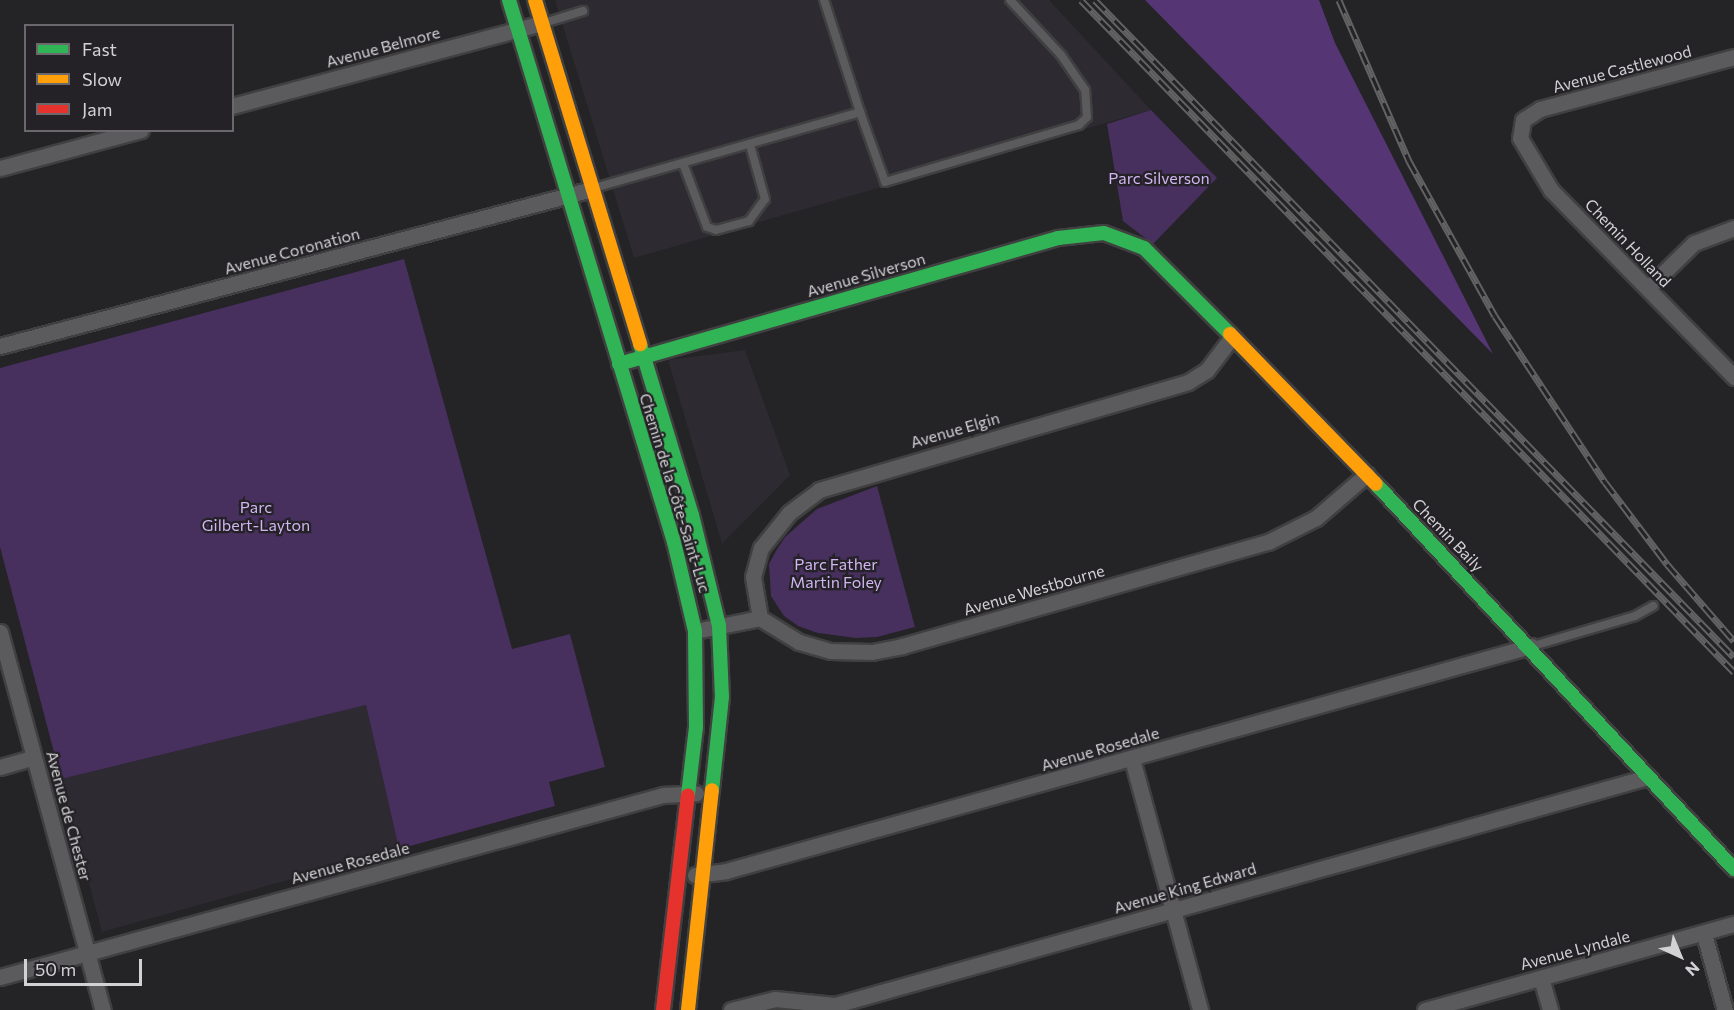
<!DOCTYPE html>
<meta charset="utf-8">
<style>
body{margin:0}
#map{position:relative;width:1734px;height:1010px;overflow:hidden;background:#242325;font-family:Commissioner,sans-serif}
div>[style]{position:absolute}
.built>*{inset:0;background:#2d2a32}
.green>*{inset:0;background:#472f5e}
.forest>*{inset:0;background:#563575}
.roads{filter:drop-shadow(2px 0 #404041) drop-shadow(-2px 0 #404041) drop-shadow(0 2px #404041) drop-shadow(0 -2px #404041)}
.lane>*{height:8px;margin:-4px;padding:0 4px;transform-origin:4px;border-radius:4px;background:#5b5a5c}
.street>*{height:15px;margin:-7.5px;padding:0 7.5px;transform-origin:7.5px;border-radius:7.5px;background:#5b5a5c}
.fast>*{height:14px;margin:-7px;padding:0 7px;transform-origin:7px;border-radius:7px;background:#30b455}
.slow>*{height:14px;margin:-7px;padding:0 7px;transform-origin:7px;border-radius:7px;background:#ff9f0a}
.jam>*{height:14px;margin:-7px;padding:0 7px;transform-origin:7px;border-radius:7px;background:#e5322d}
.rail>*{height:7px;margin-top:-3.5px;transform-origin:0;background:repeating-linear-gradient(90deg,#242226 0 14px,#626263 0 28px);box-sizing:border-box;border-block:2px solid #626263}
span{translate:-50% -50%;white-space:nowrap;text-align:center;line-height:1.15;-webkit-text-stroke:4.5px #242226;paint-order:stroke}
.street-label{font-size:16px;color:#d2d1d3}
.park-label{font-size:16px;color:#d1b5f3}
.legend{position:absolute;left:24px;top:24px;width:210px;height:108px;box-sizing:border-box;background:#242226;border:2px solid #6a686b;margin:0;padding:8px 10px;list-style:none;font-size:18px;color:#d2d1d3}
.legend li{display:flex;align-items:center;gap:12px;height:30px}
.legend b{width:30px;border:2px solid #6a686b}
.north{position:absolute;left:1650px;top:926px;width:60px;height:60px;-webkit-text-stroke:4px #242226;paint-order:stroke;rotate:136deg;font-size:16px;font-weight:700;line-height:24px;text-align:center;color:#d2d1d3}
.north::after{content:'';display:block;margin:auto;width:21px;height:27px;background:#d2d1d3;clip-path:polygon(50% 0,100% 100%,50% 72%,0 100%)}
.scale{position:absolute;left:24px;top:959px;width:118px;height:27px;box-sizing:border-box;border:3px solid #d2d1d3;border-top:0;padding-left:8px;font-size:18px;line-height:21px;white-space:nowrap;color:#d2d1d3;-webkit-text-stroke:4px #242226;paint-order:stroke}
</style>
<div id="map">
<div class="built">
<i style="clip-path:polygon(555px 0,1049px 0,1151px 110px,634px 258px)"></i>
<i style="clip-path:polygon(745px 350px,790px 475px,722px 544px,668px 360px)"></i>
<i style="clip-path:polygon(366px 705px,399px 849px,102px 932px,61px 779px)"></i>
</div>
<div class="green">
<i style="clip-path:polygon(1151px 110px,1217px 178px,1153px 244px,1123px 221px,1107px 124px)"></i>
<i style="clip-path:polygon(404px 259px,512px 649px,570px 634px,605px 767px,549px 782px,555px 806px,399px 849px,366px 705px,61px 779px,0 547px,0 368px)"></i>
<i style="clip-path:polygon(877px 486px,915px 627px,877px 637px,856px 638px,818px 633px,798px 626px,784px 616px,771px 596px,769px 564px,776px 551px,785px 537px,817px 509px)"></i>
</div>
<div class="forest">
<i style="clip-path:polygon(1145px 0,1319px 0,1335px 43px,1493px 354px)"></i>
</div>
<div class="roads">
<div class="lane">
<i style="left:544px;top:23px;width:41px;rotate:-17.1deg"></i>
<i style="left:860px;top:112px;width:74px;rotate:70.3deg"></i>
<i style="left:885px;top:182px;width:202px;rotate:-16.4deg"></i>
<i style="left:1079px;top:125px;width:11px;rotate:-45deg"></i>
<i style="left:1087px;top:117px;width:27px;rotate:-94deg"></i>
<i style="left:1085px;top:90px;width:42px;rotate:-124.4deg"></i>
<i style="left:1061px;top:55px;width:75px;rotate:-132.8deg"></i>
<i style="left:684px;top:166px;width:65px;rotate:69.3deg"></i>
<i style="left:707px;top:227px;width:9px;rotate:18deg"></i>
<i style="left:716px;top:230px;width:34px;rotate:-15deg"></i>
<i style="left:749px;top:221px;width:27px;rotate:-54deg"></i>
<i style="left:765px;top:199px;width:56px;rotate:-105.5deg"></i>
<i style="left:594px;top:188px;width:277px;rotate:-15.9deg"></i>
<i style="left:860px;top:112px;width:118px;rotate:-107.8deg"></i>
<i style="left:1533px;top:646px;width:106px;rotate:-16.4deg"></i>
<i style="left:1635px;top:616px;width:21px;rotate:-29deg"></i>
</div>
<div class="street">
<i style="left:1734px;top:57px;width:201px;rotate:165deg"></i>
<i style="left:1540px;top:109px;width:20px;rotate:147deg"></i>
<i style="left:1523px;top:120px;width:18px;rotate:99deg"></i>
<i style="left:1520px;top:138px;width:61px;rotate:59.2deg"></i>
<i style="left:1551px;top:190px;width:262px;rotate:45.6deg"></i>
<i style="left:232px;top:106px;width:321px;rotate:-15deg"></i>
<i style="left:0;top:168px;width:146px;rotate:-15.1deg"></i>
<i style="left:1648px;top:288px;width:64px;rotate:-44.4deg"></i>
<i style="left:1694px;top:243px;width:43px;rotate:-20.6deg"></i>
<i style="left:0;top:346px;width:612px;rotate:-14.85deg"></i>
<i style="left:760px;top:618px;width:42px;rotate:-99.7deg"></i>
<i style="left:753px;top:577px;width:30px;rotate:-75deg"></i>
<i style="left:761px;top:548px;width:45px;rotate:-51.3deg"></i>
<i style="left:789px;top:513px;width:38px;rotate:-37deg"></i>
<i style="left:819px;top:490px;width:384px;rotate:-16.3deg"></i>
<i style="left:1188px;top:382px;width:22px;rotate:-32deg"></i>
<i style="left:1207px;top:370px;width:41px;rotate:-52.9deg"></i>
<i style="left:695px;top:631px;width:66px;rotate:-11.3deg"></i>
<i style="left:760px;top:618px;width:46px;rotate:31.6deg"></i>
<i style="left:799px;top:642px;width:33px;rotate:16deg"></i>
<i style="left:831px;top:651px;width:41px;rotate:1.4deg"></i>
<i style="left:872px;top:652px;width:31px;rotate:-11deg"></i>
<i style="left:902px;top:646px;width:380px;rotate:-15.9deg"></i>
<i style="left:1268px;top:542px;width:54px;rotate:-26.6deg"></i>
<i style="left:1316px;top:518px;width:67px;rotate:-40.8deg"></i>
<i style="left:0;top:632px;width:392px;rotate:74.8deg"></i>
<i style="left:1132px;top:759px;width:260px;rotate:74.8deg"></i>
<i style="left:0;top:767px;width:35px;rotate:-16deg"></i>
<i style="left:695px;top:875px;width:31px;rotate:-7deg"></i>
<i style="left:726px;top:871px;width:836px;rotate:-15.62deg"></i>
<i style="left:1704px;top:934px;width:79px;rotate:74.6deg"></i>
<i style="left:0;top:977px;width:688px;rotate:-15.35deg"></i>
<i style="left:663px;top:795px;width:33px;rotate:-3deg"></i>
<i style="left:1541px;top:978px;width:33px;rotate:74deg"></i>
<i style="left:731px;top:1010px;width:45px;rotate:-14deg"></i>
<i style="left:775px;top:999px;width:60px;rotate:5.7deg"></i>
<i style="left:835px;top:1005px;width:844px;rotate:-15.67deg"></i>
<i style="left:1425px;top:1010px;width:321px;rotate:-15.6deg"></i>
</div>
<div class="fast">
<i style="left:509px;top:0;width:567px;rotate:73.07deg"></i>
<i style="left:674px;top:542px;width:91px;rotate:76.7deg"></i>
<i style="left:695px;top:631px;width:96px;rotate:89.4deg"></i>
<i style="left:696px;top:727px;width:68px;rotate:96.7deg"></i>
<i style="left:640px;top:344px;width:179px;rotate:73.1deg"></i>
<i style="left:692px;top:515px;width:114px;rotate:76.3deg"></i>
<i style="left:719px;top:626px;width:71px;rotate:87.6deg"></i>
<i style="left:722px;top:697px;width:94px;rotate:96.1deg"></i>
<i style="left:619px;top:364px;width:457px;rotate:-16deg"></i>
<i style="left:1058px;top:238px;width:46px;rotate:-6.2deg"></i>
<i style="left:1104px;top:233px;width:43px;rotate:20.6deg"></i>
<i style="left:1144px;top:248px;width:122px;rotate:45deg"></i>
<i style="left:1376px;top:484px;width:526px;rotate:47.08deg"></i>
</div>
<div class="slow">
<i style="left:535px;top:0;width:360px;rotate:73deg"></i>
<i style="left:1230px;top:334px;width:209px;rotate:45.8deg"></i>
<i style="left:688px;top:1010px;width:221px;rotate:-83.8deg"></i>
</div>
<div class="jam">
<i style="left:663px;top:1010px;width:216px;rotate:-83.4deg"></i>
</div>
</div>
<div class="rail">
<i style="left:1081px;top:0;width:937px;rotate:45.82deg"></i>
<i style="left:1095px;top:0;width:916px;rotate:45.8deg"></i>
<i style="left:1339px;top:0;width:176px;rotate:66.5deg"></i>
<i style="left:1409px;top:161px;width:177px;rotate:61deg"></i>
<i style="left:1495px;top:316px;width:199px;rotate:56.5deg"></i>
<i style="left:1605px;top:482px;width:103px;rotate:52.9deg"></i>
<i style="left:1667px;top:564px;width:102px;rotate:49deg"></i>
</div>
<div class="street-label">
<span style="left:383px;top:47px;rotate:-15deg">Avenue Belmore</span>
<span style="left:1622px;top:69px;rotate:-15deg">Avenue Castlewood</span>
<span style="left:1628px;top:243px;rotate:46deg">Chemin Holland</span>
<span style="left:292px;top:251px;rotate:-15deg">Avenue Coronation</span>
<span style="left:866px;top:275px;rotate:-16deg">Avenue Silverson</span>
<span style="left:955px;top:430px;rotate:-16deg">Avenue Elgin</span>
<span style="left:675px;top:493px;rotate:73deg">Chemin de la Côte-Saint-Luc</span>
<span style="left:1448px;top:535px;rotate:46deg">Chemin Baily</span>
<span style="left:1034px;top:590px;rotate:-16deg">Avenue Westbourne</span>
<span style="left:1100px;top:749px;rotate:-16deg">Avenue Rosedale</span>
<span style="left:69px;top:816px;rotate:75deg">Avenue de Chester</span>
<span style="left:350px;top:863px;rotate:-15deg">Avenue Rosedale</span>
<span style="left:1185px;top:888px;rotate:-16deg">Avenue King Edward</span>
<span style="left:1575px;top:950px;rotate:-15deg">Avenue Lyndale</span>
</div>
<div class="park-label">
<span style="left:1159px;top:178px">Parc Silverson</span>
<span style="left:256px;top:516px">Parc<br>Gilbert-Layton</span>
<span style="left:836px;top:573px">Parc Father<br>Martin Foley</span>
</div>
<ul class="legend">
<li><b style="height:8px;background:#30b455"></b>Fast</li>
<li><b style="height:8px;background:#ff9f0a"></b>Slow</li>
<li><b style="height:8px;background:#e5322d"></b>Jam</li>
</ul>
<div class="north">N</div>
<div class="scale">50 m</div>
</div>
